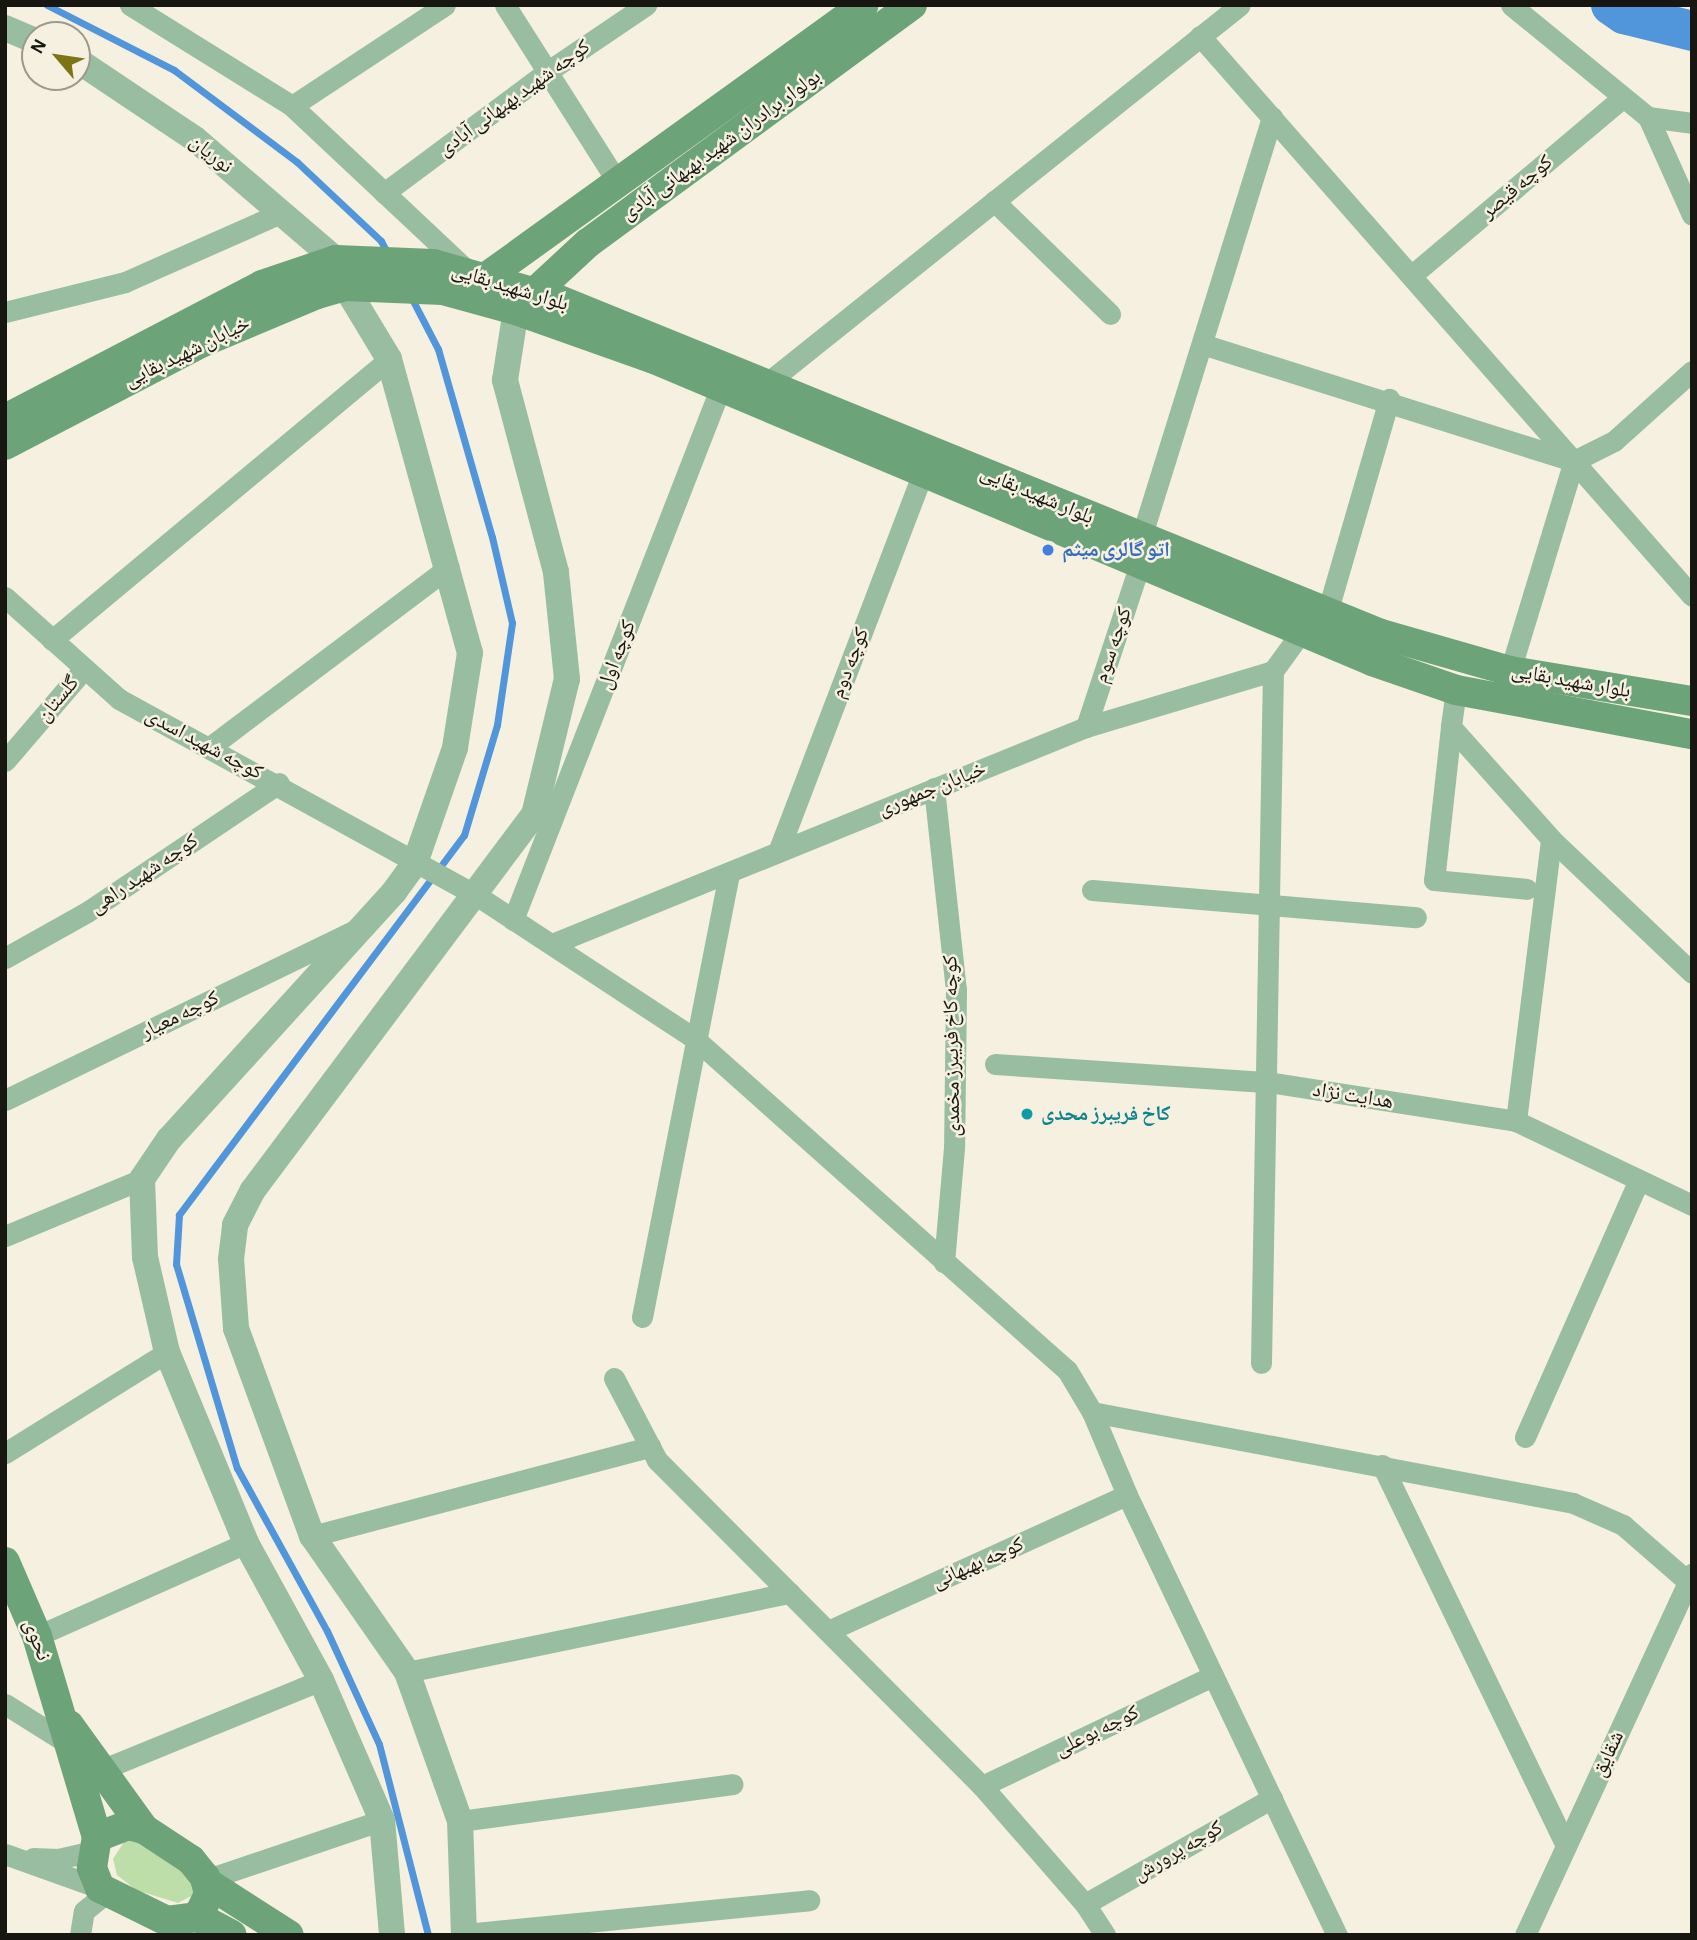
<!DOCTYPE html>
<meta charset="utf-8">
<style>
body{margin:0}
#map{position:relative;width:1697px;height:1940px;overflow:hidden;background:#f5f0df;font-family:"Alegreya Sans","Noto Naskh Arabic",sans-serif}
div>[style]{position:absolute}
.green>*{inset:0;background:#bddea8}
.stream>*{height:7px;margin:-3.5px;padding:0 3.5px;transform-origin:3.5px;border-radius:3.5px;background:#5196db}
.river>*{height:40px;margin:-20px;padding:0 20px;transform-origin:20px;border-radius:20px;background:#5196db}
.minor>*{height:21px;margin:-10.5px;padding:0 10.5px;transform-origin:10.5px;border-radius:10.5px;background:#99bda0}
.tertiary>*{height:26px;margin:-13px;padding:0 13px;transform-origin:13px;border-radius:13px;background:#99bda0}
.secondary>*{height:30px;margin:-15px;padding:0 15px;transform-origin:15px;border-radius:15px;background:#6da379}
.dots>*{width:19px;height:19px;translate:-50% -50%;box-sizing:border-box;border:4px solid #f5f0df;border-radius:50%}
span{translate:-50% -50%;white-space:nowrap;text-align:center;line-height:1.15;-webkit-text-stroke:5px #f5f0df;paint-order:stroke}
.street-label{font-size:21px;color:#181611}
.shop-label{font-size:21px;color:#366cbe;font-weight:700}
.left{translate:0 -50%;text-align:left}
.culture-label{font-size:21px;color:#0d838f;font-weight:700}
.frame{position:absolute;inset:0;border:7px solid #181611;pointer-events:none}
.north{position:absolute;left:21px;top:21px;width:70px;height:70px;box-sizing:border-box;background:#f5f0df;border:2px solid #9d998d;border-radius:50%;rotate:299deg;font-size:19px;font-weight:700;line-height:28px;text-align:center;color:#181611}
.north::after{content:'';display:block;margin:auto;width:24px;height:32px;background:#7e7416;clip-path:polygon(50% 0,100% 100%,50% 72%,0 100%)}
</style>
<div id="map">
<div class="green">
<i style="clip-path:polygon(144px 1838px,194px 1875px,193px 1895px,178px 1903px,136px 1890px,117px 1875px,113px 1859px,124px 1842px)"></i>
</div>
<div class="stream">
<i style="left:47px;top:5px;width:143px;rotate:27.1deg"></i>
<i style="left:174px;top:70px;width:154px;rotate:36.8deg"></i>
<i style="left:297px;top:162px;width:115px;rotate:43.2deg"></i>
<i style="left:381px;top:241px;width:17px;rotate:62deg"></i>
<i style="left:411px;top:297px;width:59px;rotate:62.6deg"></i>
<i style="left:438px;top:349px;width:196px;rotate:74deg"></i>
<i style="left:492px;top:537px;width:88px;rotate:76.9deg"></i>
<i style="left:512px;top:623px;width:103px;rotate:98.4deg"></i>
<i style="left:497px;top:725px;width:115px;rotate:106.7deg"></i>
<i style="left:464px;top:835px;width:475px;rotate:126.9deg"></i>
<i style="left:179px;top:1215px;width:49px;rotate:93.5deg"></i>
<i style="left:176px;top:1264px;width:213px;rotate:73.4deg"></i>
<i style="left:237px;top:1468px;width:186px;rotate:61.1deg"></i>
<i style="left:327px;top:1631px;width:124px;rotate:65.3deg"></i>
<i style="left:379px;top:1744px;width:197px;rotate:75.6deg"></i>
</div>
<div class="river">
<i style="left:1611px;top:5px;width:16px;rotate:35deg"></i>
<i style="left:1624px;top:14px;width:70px;rotate:14deg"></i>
</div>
<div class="minor">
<i style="left:130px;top:5px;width:191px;rotate:31.9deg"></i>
<i style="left:292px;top:106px;width:241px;rotate:43.2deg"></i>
<i style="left:505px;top:5px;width:211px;rotate:57.6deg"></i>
<i style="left:1511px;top:5px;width:177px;rotate:39.3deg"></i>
<i style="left:1648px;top:117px;width:44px;rotate:7.8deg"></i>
<i style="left:1200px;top:36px;width:745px;rotate:48.7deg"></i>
<i style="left:292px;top:106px;width:183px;rotate:-33.4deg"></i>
<i style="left:1648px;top:117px;width:107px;rotate:65.8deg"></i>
<i style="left:384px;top:193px;width:203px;rotate:-36.6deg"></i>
<i style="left:547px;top:72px;width:120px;rotate:-34.1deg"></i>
<i style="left:994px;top:201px;width:162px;rotate:44.2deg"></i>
<i style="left:1412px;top:275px;width:273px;rotate:-40.1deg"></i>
<i style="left:5px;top:312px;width:124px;rotate:-14deg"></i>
<i style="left:125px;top:282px;width:171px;rotate:-23.9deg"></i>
<i style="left:1202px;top:344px;width:390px;rotate:17.5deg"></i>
<i style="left:1574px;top:461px;width:45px;rotate:-26.6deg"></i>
<i style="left:1614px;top:441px;width:105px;rotate:-41.9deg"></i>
<i style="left:767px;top:383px;width:605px;rotate:-38.63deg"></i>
<i style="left:1141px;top:538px;width:441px;rotate:-72.7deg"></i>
<i style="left:5px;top:597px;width:153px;rotate:41.8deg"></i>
<i style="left:119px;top:699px;width:407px;rotate:28.8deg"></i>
<i style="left:476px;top:895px;width:261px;rotate:33.3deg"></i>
<i style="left:694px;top:1038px;width:499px;rotate:41.7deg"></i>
<i style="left:1067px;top:1370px;width:49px;rotate:59.2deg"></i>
<i style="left:1092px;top:1412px;width:90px;rotate:67.1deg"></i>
<i style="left:1127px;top:1495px;width:488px;rotate:64.5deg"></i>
<i style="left:1327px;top:613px;width:223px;rotate:-73.8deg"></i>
<i style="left:52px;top:640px;width:439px;rotate:-39.8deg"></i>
<i style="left:1510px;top:671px;width:220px;rotate:-73.1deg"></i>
<i style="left:1456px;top:690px;width:37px;rotate:98deg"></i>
<i style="left:1451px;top:727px;width:150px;rotate:48.2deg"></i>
<i style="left:1551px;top:839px;width:195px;rotate:43.5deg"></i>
<i style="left:1086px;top:727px;width:172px;rotate:-71.7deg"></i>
<i style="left:1451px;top:727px;width:154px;rotate:96.3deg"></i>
<i style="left:1434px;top:880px;width:93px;rotate:5.5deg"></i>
<i style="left:210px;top:747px;width:299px;rotate:-37deg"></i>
<i style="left:5px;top:761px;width:120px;rotate:-49.4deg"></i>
<i style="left:934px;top:788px;width:203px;rotate:83.8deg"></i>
<i style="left:956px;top:990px;width:158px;rotate:90.7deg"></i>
<i style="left:954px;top:1148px;width:115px;rotate:95deg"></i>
<i style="left:778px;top:852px;width:406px;rotate:-69.1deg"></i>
<i style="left:1092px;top:890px;width:325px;rotate:4.8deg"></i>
<i style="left:513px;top:920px;width:570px;rotate:-68.7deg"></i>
<i style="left:552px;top:944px;width:576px;rotate:-22.12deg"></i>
<i style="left:1086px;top:727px;width:195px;rotate:-16.7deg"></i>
<i style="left:1273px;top:671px;width:49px;rotate:-54.1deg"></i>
<i style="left:5px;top:958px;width:94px;rotate:-29.3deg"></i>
<i style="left:87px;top:912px;width:231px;rotate:-33.9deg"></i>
<i style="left:995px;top:1064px;width:274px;rotate:3.8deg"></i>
<i style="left:1268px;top:1082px;width:251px;rotate:8.9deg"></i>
<i style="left:1516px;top:1121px;width:195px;rotate:25.5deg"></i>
<i style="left:5px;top:1100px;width:389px;rotate:-25.9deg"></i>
<i style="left:1516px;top:1121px;width:284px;rotate:-82.9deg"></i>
<i style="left:5px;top:1236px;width:148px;rotate:-22.6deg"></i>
<i style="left:642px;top:1317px;width:453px;rotate:-78.9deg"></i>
<i style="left:1261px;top:1363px;width:692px;rotate:-89.01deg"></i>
<i style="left:614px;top:1378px;width:93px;rotate:62.3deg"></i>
<i style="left:657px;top:1460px;width:460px;rotate:45.1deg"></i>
<i style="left:982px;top:1786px;width:157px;rotate:48.9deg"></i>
<i style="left:1085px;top:1904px;width:37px;rotate:57deg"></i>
<i style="left:1092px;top:1412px;width:490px;rotate:10.7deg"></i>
<i style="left:1573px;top:1503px;width:55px;rotate:23.7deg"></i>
<i style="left:1623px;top:1525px;width:91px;rotate:41deg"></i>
<i style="left:1525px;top:1437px;width:281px;rotate:-66.1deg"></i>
<i style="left:5px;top:1453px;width:191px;rotate:-31.9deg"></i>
<i style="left:1382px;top:1465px;width:423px;rotate:64.2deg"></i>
<i style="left:312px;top:1536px;width:350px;rotate:-14.8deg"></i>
<i style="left:828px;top:1631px;width:328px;rotate:-24.5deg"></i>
<i style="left:37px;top:1636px;width:229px;rotate:-24deg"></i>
<i style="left:407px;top:1672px;width:391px;rotate:-11.7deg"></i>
<i style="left:5px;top:1704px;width:73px;rotate:32.2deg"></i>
<i style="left:101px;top:1770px;width:238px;rotate:-22.2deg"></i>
<i style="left:982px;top:1786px;width:256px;rotate:-25.5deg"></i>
<i style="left:460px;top:1821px;width:275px;rotate:-7.7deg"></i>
<i style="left:5px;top:1854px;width:101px;rotate:19.7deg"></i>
<i style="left:33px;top:1858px;width:25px;rotate:2deg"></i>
<i style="left:58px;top:1859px;width:35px;rotate:-13deg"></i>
<i style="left:205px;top:1880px;width:187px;rotate:-18.7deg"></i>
<i style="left:1085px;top:1904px;width:215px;rotate:-29.5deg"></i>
<i style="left:465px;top:1934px;width:346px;rotate:-5.6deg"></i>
<i style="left:80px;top:1935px;width:24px;rotate:-81deg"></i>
<i style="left:84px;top:1911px;width:28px;rotate:-39deg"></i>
<i style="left:1525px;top:1935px;width:398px;rotate:-65.2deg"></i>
</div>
<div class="tertiary">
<i style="left:5px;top:28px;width:33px;rotate:23deg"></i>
<i style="left:77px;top:60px;width:142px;rotate:33.8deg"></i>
<i style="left:195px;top:139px;width:186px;rotate:40.6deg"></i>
<i style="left:336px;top:260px;width:28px;rotate:71deg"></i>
<i style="left:345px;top:286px;width:85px;rotate:58.9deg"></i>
<i style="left:389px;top:359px;width:305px;rotate:74.6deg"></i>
<i style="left:470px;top:653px;width:96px;rotate:99deg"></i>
<i style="left:455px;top:748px;width:122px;rotate:109.2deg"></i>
<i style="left:415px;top:863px;width:36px;rotate:126deg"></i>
<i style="left:394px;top:892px;width:334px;rotate:132.3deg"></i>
<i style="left:169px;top:1139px;width:48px;rotate:124deg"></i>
<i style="left:142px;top:1179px;width:78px;rotate:87.8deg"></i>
<i style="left:145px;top:1257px;width:98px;rotate:77deg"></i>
<i style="left:167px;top:1352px;width:207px;rotate:67.5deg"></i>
<i style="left:246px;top:1543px;width:156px;rotate:61.3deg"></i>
<i style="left:321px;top:1680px;width:153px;rotate:66.5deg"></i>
<i style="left:382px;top:1820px;width:115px;rotate:85deg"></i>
<i style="left:464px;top:1935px;width:114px;rotate:-92deg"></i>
<i style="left:460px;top:1821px;width:158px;rotate:-109.6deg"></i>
<i style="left:407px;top:1672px;width:166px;rotate:-124.9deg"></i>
<i style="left:312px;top:1536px;width:221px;rotate:-110.1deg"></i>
<i style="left:236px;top:1328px;width:69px;rotate:-94.1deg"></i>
<i style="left:231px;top:1259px;width:34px;rotate:-83deg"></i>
<i style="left:235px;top:1225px;width:39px;rotate:-63deg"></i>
<i style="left:253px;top:1190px;width:469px;rotate:-53.2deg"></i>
<i style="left:534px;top:815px;width:140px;rotate:-76.4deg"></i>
<i style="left:567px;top:679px;width:108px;rotate:-95.9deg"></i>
<i style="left:556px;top:572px;width:199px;rotate:-104.9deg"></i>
<i style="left:505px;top:380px;width:71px;rotate:-81.1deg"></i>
<i style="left:516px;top:310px;width:20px;rotate:-45deg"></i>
</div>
<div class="secondary">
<i style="left:488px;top:276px;width:463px;rotate:-35.8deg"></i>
<i style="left:535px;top:292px;width:72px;rotate:-42.8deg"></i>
<i style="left:588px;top:243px;width:402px;rotate:-36.3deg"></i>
<i style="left:5px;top:419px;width:290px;rotate:-27.5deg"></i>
<i style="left:262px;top:285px;width:78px;rotate:-18.7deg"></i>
<i style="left:336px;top:260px;width:97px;rotate:2.4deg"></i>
<i style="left:433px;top:264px;width:126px;rotate:15.7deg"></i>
<i style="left:554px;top:298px;width:893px;rotate:22.11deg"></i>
<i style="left:1381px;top:634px;width:134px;rotate:16deg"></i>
<i style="left:1510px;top:671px;width:184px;rotate:9.4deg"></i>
<i style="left:5px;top:445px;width:223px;rotate:-27.5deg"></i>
<i style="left:203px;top:342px;width:124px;rotate:-22.8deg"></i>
<i style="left:317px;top:294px;width:29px;rotate:-16deg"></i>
<i style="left:345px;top:286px;width:98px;rotate:2.3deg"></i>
<i style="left:443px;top:290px;width:76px;rotate:15.3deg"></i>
<i style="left:516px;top:310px;width:146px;rotate:19.5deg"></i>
<i style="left:654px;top:359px;width:779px;rotate:22.81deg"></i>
<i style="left:1372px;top:661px;width:89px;rotate:19deg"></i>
<i style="left:1456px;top:690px;width:240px;rotate:10.6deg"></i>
<i style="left:5px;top:1562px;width:81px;rotate:66.6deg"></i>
<i style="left:37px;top:1636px;width:210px;rotate:73.4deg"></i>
<i style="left:69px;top:1725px;width:128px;rotate:54.2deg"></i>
<i style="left:128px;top:1825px;width:16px;rotate:14deg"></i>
<i style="left:144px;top:1829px;width:56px;rotate:33.4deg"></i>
<i style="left:191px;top:1860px;width:22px;rotate:51deg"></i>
<i style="left:205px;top:1877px;width:17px;rotate:77deg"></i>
<i style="left:209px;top:1894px;width:25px;rotate:116deg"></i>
<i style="left:198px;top:1917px;width:31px;rotate:173deg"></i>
<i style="left:167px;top:1921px;width:75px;rotate:-153.8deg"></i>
<i style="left:100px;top:1888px;width:22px;rotate:-112deg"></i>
<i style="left:92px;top:1868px;width:31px;rotate:-81deg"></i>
<i style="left:97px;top:1837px;width:33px;rotate:-21deg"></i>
<i style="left:206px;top:1882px;width:98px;rotate:32.6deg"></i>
<i style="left:198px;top:1917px;width:38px;rotate:28deg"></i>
</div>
<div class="dots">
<i style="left:1048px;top:550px;background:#3f7fe0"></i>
<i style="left:1027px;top:1114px;background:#0f9aa8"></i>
</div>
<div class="street-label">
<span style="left:514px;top:98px;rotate:-36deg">کوچه شهید بهبهانی آبادی</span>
<span style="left:721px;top:145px;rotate:-36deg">بولوار برادران شهید بهبهانی آبادی</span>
<span style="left:211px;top:154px;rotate:39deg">نوریان</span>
<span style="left:1517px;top:187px;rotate:-40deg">کوچه قیصر</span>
<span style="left:510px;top:287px;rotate:17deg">بلوار شهید بقایی</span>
<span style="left:187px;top:352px;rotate:-26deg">خیابان شهید بقایی</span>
<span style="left:1037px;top:495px;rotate:23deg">بلوار شهید بقایی</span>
<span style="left:1113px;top:645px;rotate:-71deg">کوچه سوم</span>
<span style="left:617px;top:655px;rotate:-69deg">کوچه اول</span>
<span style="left:850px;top:663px;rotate:-69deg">کوچه دوم</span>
<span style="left:1571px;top:681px;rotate:10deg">بلوار شهید بقایی</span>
<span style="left:58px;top:699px;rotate:-50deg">گلستان</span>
<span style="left:204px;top:744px;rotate:28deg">کوچه شهید اسدی</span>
<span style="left:932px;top:789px;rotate:-22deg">خیابان جمهوری</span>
<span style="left:144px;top:874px;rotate:-34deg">کوچه شهید راهی</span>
<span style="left:180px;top:1015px;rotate:-26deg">کوچه معیار</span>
<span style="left:952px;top:1046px;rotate:-91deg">کوچه کاخ فریبرز مخمدی</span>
<span style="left:1353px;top:1096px;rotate:9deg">هدایت نژاد</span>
<span style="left:978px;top:1563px;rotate:-24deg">کوچه بهبهانی</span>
<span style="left:37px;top:1640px;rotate:69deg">نحوی</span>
<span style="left:1097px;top:1731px;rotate:-26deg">کوچه بوعلی</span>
<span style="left:1608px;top:1754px;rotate:-65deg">شقایق</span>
<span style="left:1178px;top:1851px;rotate:-30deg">کوچه پرورش</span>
</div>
<div class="shop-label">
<span class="left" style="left:1062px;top:550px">اتو گالری میثم</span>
</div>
<div class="culture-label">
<span class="left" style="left:1041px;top:1114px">کاخ فریبرز محدی</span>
</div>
<div class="frame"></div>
<div class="north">N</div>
</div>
